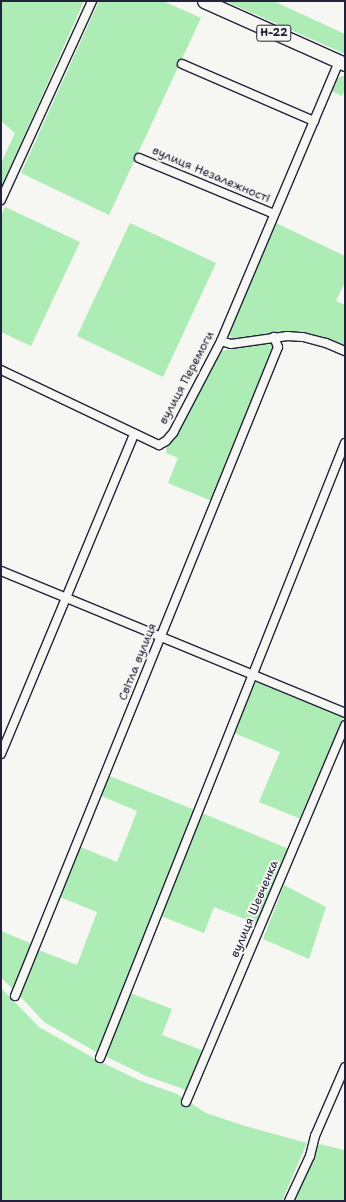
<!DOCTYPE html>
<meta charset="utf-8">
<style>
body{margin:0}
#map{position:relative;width:346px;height:1202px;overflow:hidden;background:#f6f6f2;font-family:"Shantell Sans",sans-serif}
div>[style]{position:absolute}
.green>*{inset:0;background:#adecb4}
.roads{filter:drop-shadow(1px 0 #22223b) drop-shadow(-1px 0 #22223b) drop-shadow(0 1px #22223b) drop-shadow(0 -1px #22223b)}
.minor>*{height:8px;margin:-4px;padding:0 4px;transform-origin:4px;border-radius:4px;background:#f6f6f2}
.primary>*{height:13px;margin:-6.5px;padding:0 6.5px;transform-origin:6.5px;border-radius:6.5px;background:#f6f6f2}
span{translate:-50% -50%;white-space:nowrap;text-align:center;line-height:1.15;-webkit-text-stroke:4px #f6f6f2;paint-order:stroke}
.shield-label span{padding:1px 3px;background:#f6f6f2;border:1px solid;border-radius:3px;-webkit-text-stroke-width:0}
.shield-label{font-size:11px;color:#22223b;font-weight:700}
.street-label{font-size:12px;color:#22223b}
.frame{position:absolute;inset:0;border:2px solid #22223b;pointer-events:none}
</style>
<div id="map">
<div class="green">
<i style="clip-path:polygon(1px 1px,84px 1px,1px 188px,1px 163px,15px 133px,1px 121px)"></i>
<i style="clip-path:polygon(99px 1px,163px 1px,201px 18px,109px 215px,21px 173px)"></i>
<i style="clip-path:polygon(225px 1px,273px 1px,345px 34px,345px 54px)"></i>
<i style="clip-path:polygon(345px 75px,345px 90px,342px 96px,331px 91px,338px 78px)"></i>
<i style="clip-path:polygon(5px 207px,80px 242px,31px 346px,1px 332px,1px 216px)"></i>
<i style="clip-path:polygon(130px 223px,216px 263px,163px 377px,77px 336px)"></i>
<i style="clip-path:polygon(276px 223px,345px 256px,345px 282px,336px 301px,345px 305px,345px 347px,328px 339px,304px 333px,287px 332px,234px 339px,228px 335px)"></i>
<i style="clip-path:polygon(272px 341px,275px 347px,212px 501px,168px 483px,178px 458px,166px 453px,167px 444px,174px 436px,221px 351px)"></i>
<i style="clip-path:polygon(255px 680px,344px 717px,301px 819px,259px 802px,280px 752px,234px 733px)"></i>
<i style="clip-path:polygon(107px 775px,195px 810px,98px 1053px,44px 1022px,19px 995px,36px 949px,77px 965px,97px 912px,57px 896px,78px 846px,117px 862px,137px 811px,99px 795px)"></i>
<i style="clip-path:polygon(202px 813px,289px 849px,257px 924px,214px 907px,204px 933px,161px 916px)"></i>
<i style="clip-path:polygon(284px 885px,326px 907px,309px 959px,263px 939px)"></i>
<i style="clip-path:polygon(1px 931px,32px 944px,14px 990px,1px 978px)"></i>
<i style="clip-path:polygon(1px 988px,39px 1027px,99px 1061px,143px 1082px,177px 1094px,206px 1113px,245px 1126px,307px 1143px,282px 1201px,1px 1201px)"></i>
<i style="clip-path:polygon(130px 993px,172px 1009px,162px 1035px,204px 1051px,187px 1092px,181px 1088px,146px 1076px,105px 1056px)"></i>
<i style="clip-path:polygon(319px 1144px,345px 1150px,345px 1201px,294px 1201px)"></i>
</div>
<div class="roads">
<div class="minor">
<i style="left:182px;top:64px;width:144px;rotate:23.4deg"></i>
<i style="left:139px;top:158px;width:146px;rotate:22.5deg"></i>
<i style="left:1px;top:200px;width:219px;rotate:-65.4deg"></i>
<i style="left:221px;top:341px;width:10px;rotate:17deg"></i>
<i style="left:231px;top:344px;width:57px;rotate:-8.1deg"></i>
<i style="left:287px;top:336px;width:16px;rotate:4deg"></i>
<i style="left:303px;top:337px;width:24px;rotate:15deg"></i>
<i style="left:326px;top:343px;width:21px;rotate:23deg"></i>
<i style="left:1px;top:370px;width:175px;rotate:25.4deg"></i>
<i style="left:159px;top:445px;width:8px;rotate:-30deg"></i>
<i style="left:166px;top:441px;width:11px;rotate:-49deg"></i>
<i style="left:173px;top:433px;width:104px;rotate:-62.4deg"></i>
<i style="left:221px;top:341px;width:303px;rotate:-67.1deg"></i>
<i style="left:1px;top:571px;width:372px;rotate:22.4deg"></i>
<i style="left:1px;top:754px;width:347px;rotate:-67.4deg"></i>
<i style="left:15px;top:996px;width:700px;rotate:-67.94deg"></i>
<i style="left:278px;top:347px;width:11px;rotate:-112deg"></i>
<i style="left:100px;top:1058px;width:662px;rotate:-68.28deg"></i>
<i style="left:186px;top:1102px;width:409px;rotate:-67.1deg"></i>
<i style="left:289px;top:1201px;width:50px;rotate:-65deg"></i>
<i style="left:310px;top:1156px;width:21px;rotate:-76deg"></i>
<i style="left:315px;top:1136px;width:75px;rotate:-66.5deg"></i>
</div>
<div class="primary">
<i style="left:204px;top:1px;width:154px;rotate:24.1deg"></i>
</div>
</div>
<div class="shield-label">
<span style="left:274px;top:33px">Н-22</span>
</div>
<div class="street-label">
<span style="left:211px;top:175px;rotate:23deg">вулиця Незалежності</span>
<span style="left:187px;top:378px;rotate:-62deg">вулиця Перемоги</span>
<span style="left:138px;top:662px;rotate:-68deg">Світла вулиця</span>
<span style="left:255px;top:909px;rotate:-67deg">вулиця Шевченка</span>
</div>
<div class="frame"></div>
</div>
